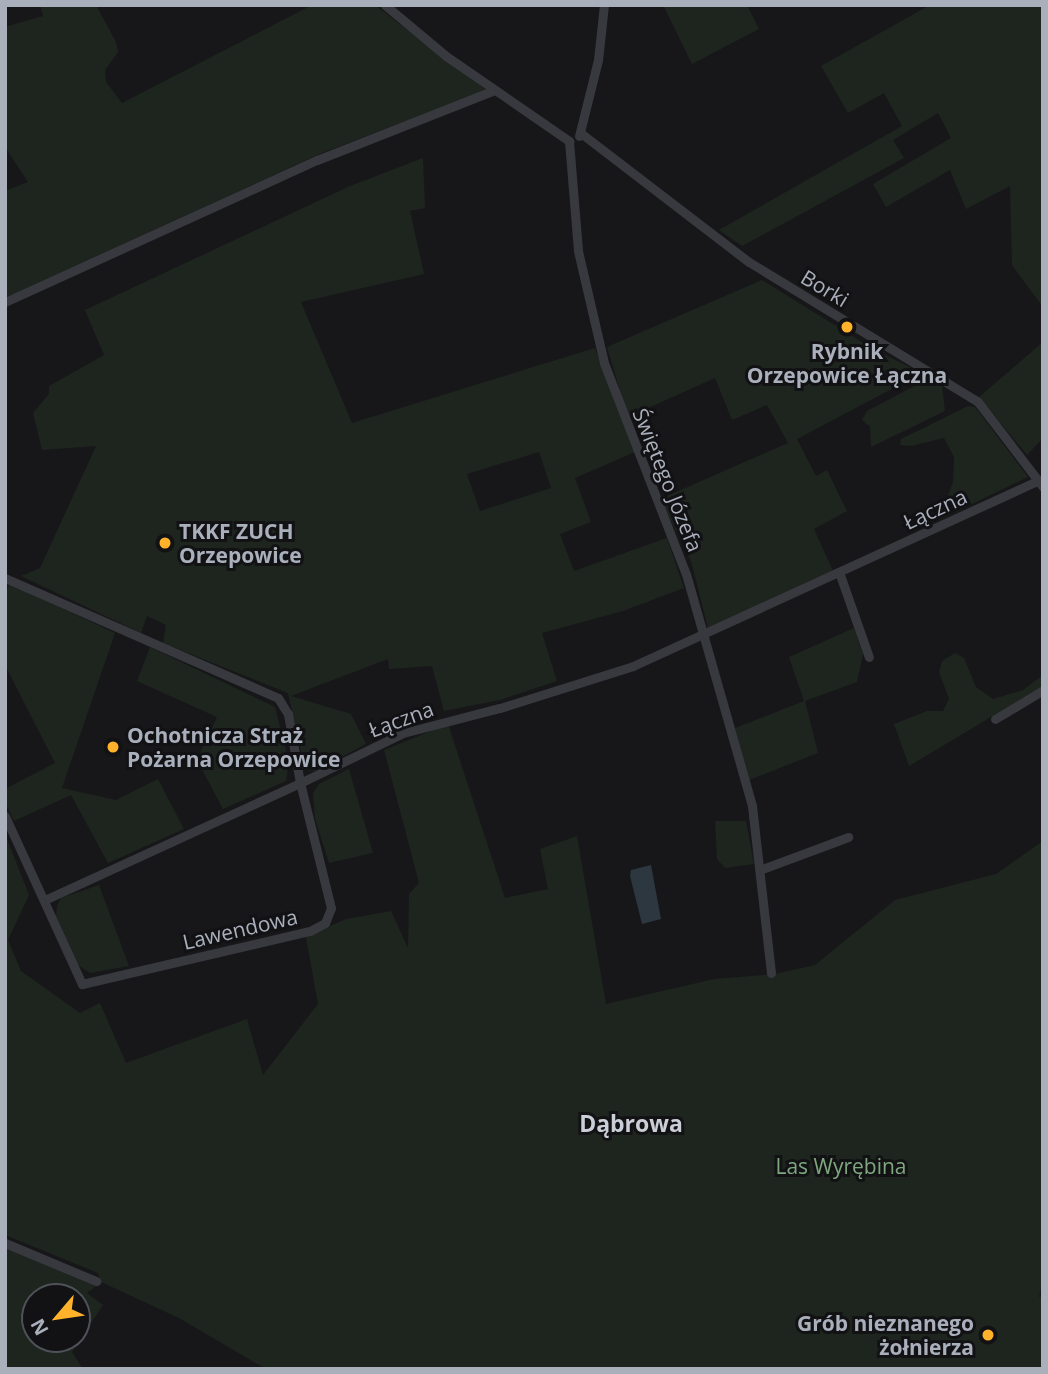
<!DOCTYPE html>
<meta charset="utf-8">
<style>
body{margin:0}
#map{position:relative;width:1048px;height:1374px;overflow:hidden;background:#17171a;font-family:"Open Sans",sans-serif}
div>[style]{position:absolute}
.green>*{inset:0;background:#1d251e}
.water>*{inset:0;background:#2c373f}
.street>*{height:9px;margin:-4.5px;padding:0 4.5px;transform-origin:4.5px;border-radius:4.5px;background:#38393f}
.dots>*{width:19px;height:19px;translate:-50% -50%;box-sizing:border-box;border:4px solid #121215;border-radius:50%}
span{translate:-50% -50%;white-space:nowrap;text-align:center;line-height:1.15;-webkit-text-stroke:6px #121215;paint-order:stroke}
.street-label{font-size:21px;color:#a9afbb}
.poi-label{font-size:21px;color:#a9afbb;font-weight:700}
.left{translate:0 -50%;text-align:left}
.right{translate:-100% -50%;text-align:right}
.park-label{font-size:21px;color:#7ea77f}
.neighbourhood-label{font-size:23px;color:#caced6;font-weight:700}
.frame{position:absolute;inset:0;border:7px solid #a9afbb;pointer-events:none}
.north{position:absolute;left:21px;top:1283px;width:70px;height:70px;box-sizing:border-box;background:#121215;border:2px solid #4e5157;border-radius:50%;rotate:241deg;font-size:19px;font-weight:700;line-height:28px;text-align:center;color:#a9afbb}
.north::after{content:'';display:block;margin:auto;width:24px;height:32px;background:#ffb22a;clip-path:polygon(50% 0,100% 100%,50% 72%,0 100%)}
</style>
<div id="map">
<div class="green">
<i style="clip-path:polygon(40px 5px,96px 5px,116px 42px,118px 52px,105px 70px,106px 82px,122px 103px,312px 5px,375px 5px,486px 90px,322px 153px,5px 298px,5px 191px,28px 182px,5px 147px,5px 27px,43px 16px)"></i>
<i style="clip-path:polygon(663px 5px,747px 5px,759px 29px,692px 64px)"></i>
<i style="clip-path:polygon(930px 5px,1043px 5px,1043px 307px,1012px 265px,1010px 186px,966px 209px,950px 170px,886px 207px,873px 184px,951px 138px,938px 113px,893px 140px,904px 158px,742px 246px,719px 230px,902px 126px,884px 93px,848px 113px,821px 66px)"></i>
<i style="clip-path:polygon(evenodd,423px 158px,425px 208px,410px 211px,424px 274px,301px 302px,352px 423px,595px 348px,635px 452px,575px 478px,591px 522px,560px 534px,574px 571px,667px 538px,684px 588px,623px 611px,542px 633px,557px 681px,500px 700px,444px 711px,432px 666px,389px 669px,388px 659px,291px 696px,351px 714px,366px 744px,315px 771px,305px 770px,288px 693px,163px 643px,166px 625px,147px 616px,141px 633px,21px 576px,40px 568px,96px 446px,42px 450px,33px 413px,49px 394px,49px 386px,104px 355px,85px 310px,350px 186px,423px 158px,539px 452px,551px 488px,480px 511px,467px 474px,539px 452px)"></i>
<i style="clip-path:polygon(762px 280px,875px 350px,922px 373px,797px 439px,816px 476px,827px 470px,847px 511px,814px 529px,833px 571px,708px 628px,691px 561px,660px 499px,788px 443px,767px 405px,732px 420px,715px 378px,628px 417px,607px 347px)"></i>
<i style="clip-path:polygon(1043px 342px,1043px 438px,1027px 455px,979px 397px)"></i>
<i style="clip-path:polygon(928px 379px,942px 385px,945px 411px,871px 447px,870px 427px,862px 420px,867px 411px)"></i>
<i style="clip-path:polygon(968px 406px,975px 407px,1028px 477px,939px 520px,953px 482px,954px 457px,944px 438px,911px 446px,900px 445px,901px 439px)"></i>
<i style="clip-path:polygon(10px 584px,115px 633px,62px 788px,116px 800px,158px 779px,184px 829px,108px 863px,71px 795px,14px 821px,5px 802px,5px 789px,55px 763px,5px 665px,5px 593px)"></i>
<i style="clip-path:polygon(854px 628px,863px 654px,857px 682px,805px 701px,818px 753px,749px 780px,735px 728px,804px 701px,789px 657px)"></i>
<i style="clip-path:polygon(150px 647px,275px 707px,289px 762px,286px 781px,223px 809px,197px 760px,217px 717px,137px 681px)"></i>
<i style="clip-path:polygon(955px 653px,964px 658px,976px 687px,993px 699px,1023px 690px,1043px 675px,1043px 686px,909px 766px,894px 724px,927px 711px,943px 711px,949px 699px,939px 672px,942px 661px)"></i>
<i style="clip-path:polygon(441px 727px,449px 727px,505px 898px,548px 889px,540px 849px,577px 836px,606px 1004px,714px 979px,775px 974px,815px 965px,895px 900px,996px 874px,1043px 841px,1043px 1280px,1039px 1297px,1043px 1297px,1043px 1369px,266px 1369px,179px 1318px,101px 1282px,98px 1273px,5px 1235px,5px 834px,29px 895px,8px 940px,21px 971px,80px 1013px,100px 1003px,126px 1063px,247px 1019px,263px 1075px,318px 1004px,306px 937px,346px 919px,391px 911px,408px 948px,409px 894px,419px 883px,384px 750px)"></i>
<i style="clip-path:polygon(349px 769px,373px 853px,329px 863px,315px 819px,313px 793px,319px 784px)"></i>
<i style="clip-path:polygon(715px 821px,746px 821px,754px 864px,725px 868px,717px 859px)"></i>
<i style="clip-path:polygon(99px 885px,129px 966px,90px 973px,78px 965px,56px 916px,57px 906px,61px 898px)"></i>
<i style="clip-path:polygon(evenodd,5px 1247px,96px 1286px,87px 1293px,103px 1305px,72px 1352px,83px 1369px,5px 1369px,5px 1247px,35px 1297px,77px 1297px,77px 1339px,35px 1339px,35px 1297px)"></i>
</div>
<div class="water">
<i style="clip-path:polygon(651px 865px,661px 919px,642px 924px,630px 876px,631px 870px)"></i>
</div>
<div class="street">
<i style="left:385px;top:5px;width:80px;rotate:39.9deg"></i>
<i style="left:446px;top:56px;width:150px;rotate:34.6deg"></i>
<i style="left:582px;top:134px;width:210px;rotate:37.5deg"></i>
<i style="left:749px;top:262px;width:268px;rotate:31.4deg"></i>
<i style="left:978px;top:402px;width:107px;rotate:52.6deg"></i>
<i style="left:579px;top:136px;width:78px;rotate:-76deg"></i>
<i style="left:598px;top:60px;width:55px;rotate:-83.8deg"></i>
<i style="left:569px;top:141px;width:110px;rotate:85.3deg"></i>
<i style="left:578px;top:251px;width:115px;rotate:76.9deg"></i>
<i style="left:604px;top:363px;width:226px;rotate:68.8deg"></i>
<i style="left:686px;top:574px;width:241px;rotate:74.1deg"></i>
<i style="left:752px;top:806px;width:168px;rotate:83.5deg"></i>
<i style="left:5px;top:302px;width:343px;rotate:-24.5deg"></i>
<i style="left:317px;top:160px;width:191px;rotate:-21.5deg"></i>
<i style="left:839px;top:572px;width:90px;rotate:70.6deg"></i>
<i style="left:5px;top:578px;width:298px;rotate:23.7deg"></i>
<i style="left:278px;top:698px;width:19px;rotate:58deg"></i>
<i style="left:288px;top:714px;width:70px;rotate:80.1deg"></i>
<i style="left:300px;top:783px;width:114px;rotate:-25.9deg"></i>
<i style="left:403px;top:733px;width:100px;rotate:-14.5deg"></i>
<i style="left:500px;top:708px;width:139px;rotate:-17.5deg"></i>
<i style="left:633px;top:666px;width:444px;rotate:-24.6deg"></i>
<i style="left:995px;top:719px;width:56px;rotate:-31.1deg"></i>
<i style="left:5px;top:816px;width:185px;rotate:65.4deg"></i>
<i style="left:82px;top:984px;width:234px;rotate:-13.1deg"></i>
<i style="left:310px;top:931px;width:17px;rotate:-28deg"></i>
<i style="left:325px;top:923px;width:16px;rotate:-68deg"></i>
<i style="left:331px;top:908px;width:129px;rotate:-103.9deg"></i>
<i style="left:300px;top:783px;width:281px;rotate:155.4deg"></i>
<i style="left:762px;top:869px;width:92px;rotate:-20.4deg"></i>
<i style="left:5px;top:1243px;width:99px;rotate:22.7deg"></i>
</div>
<div class="dots">
<i style="left:847px;top:327px;background:#ffb22a"></i>
<i style="left:165px;top:543px;background:#ffb22a"></i>
<i style="left:113px;top:747px;background:#ffb22a"></i>
<i style="left:988px;top:1335px;background:#ffb22a"></i>
</div>
<div class="street-label">
<span style="left:825px;top:288px;rotate:31deg">Borki</span>
<span style="left:668px;top:480px;rotate:68deg">Świętego Józefa</span>
<span style="left:935px;top:509px;rotate:-25deg">Łączna</span>
<span style="left:401px;top:719px;rotate:-20deg">Łączna</span>
<span style="left:240px;top:929px;rotate:-13deg">Lawendowa</span>
</div>
<div class="poi-label">
<span style="left:847px;top:363px">Rybnik<br>Orzepowice Łączna</span>
<span class="left" style="left:179px;top:543px">TKKF ZUCH<br>Orzepowice</span>
<span class="left" style="left:127px;top:747px">Ochotnicza Straż<br>Pożarna Orzepowice</span>
<span class="right" style="left:974px;top:1335px">Grób nieznanego<br>żołnierza</span>
</div>
<div class="park-label">
<span style="left:841px;top:1166px">Las Wyrębina</span>
</div>
<div class="neighbourhood-label">
<span style="left:631px;top:1123px">Dąbrowa</span>
</div>
<div class="frame"></div>
<div class="north">N</div>
</div>
